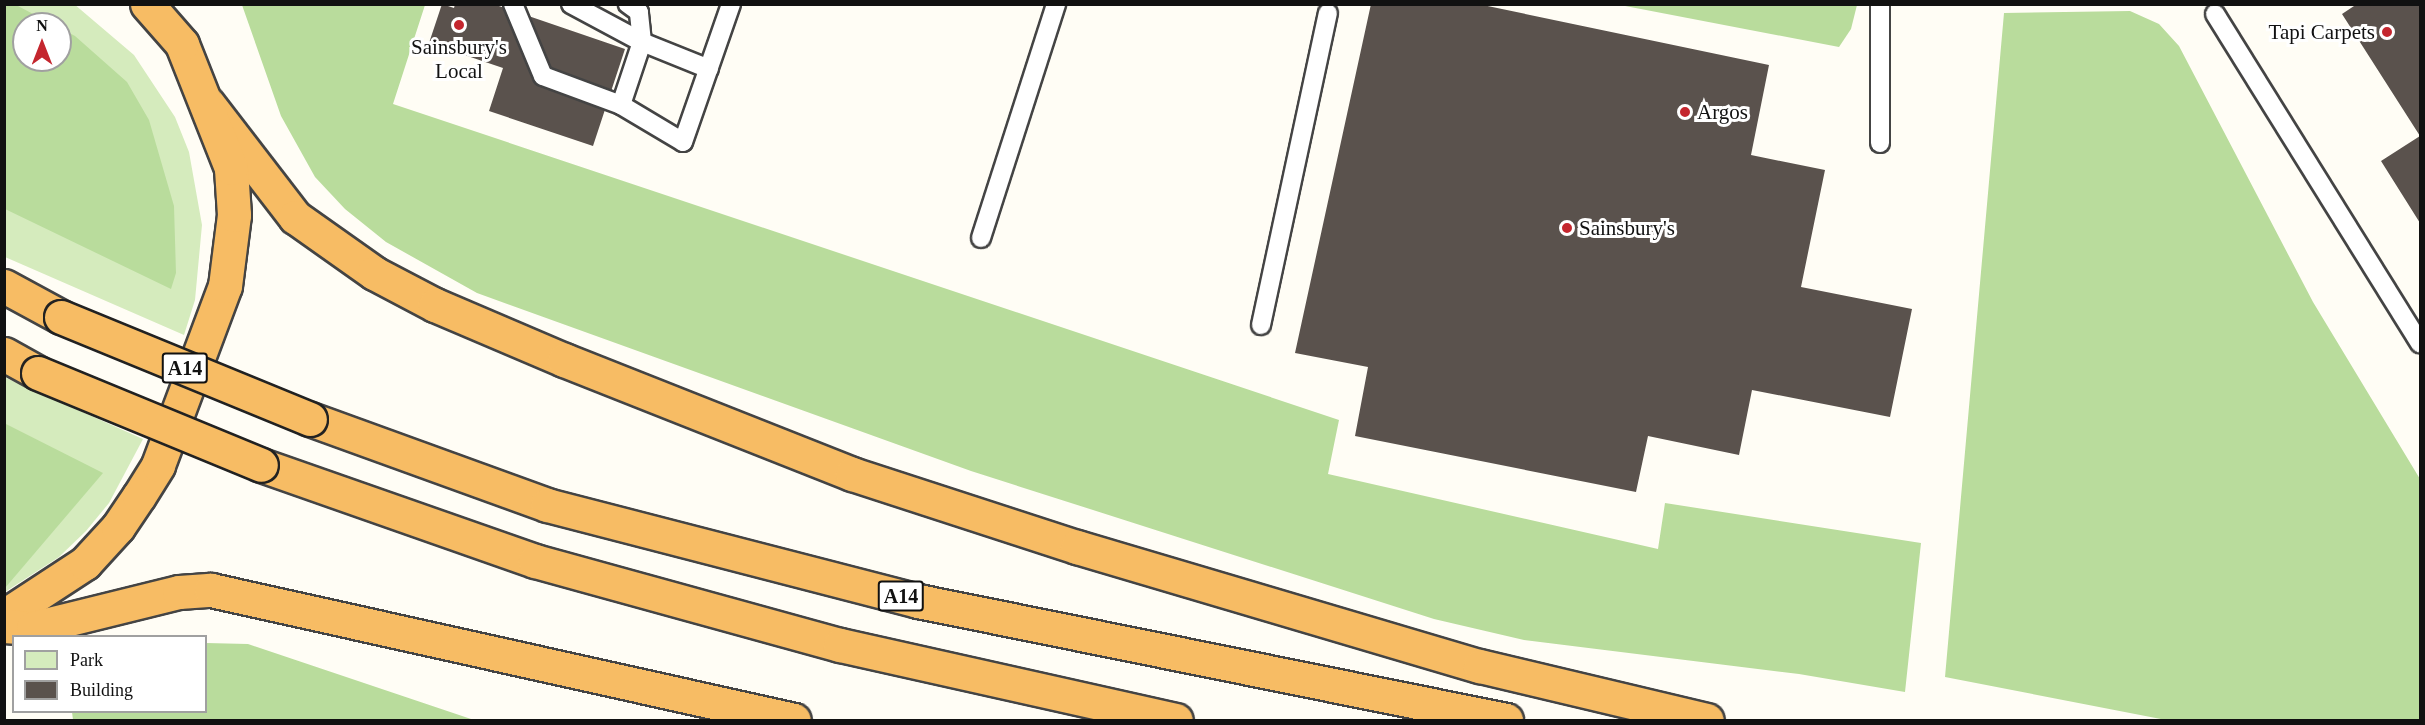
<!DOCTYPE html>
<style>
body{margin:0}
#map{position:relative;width:2425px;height:725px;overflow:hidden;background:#fffdf5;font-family:Georgia,serif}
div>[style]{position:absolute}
.green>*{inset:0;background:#d5ebbd}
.forest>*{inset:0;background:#b9dc9c}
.building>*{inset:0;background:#5a524d}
.roads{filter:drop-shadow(2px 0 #444) drop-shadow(-2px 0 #444) drop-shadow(0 2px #444) drop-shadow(0 -2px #444)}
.service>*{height:18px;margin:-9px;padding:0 9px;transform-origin:9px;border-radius:9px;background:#fff}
.trunk>*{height:33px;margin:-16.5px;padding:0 16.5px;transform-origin:16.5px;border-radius:16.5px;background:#f7bc64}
.bridges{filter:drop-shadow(2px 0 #222) drop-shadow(-2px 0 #222) drop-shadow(0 2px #222) drop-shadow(0 -2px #222)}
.trunk-bridge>*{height:33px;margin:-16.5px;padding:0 16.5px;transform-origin:16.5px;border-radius:16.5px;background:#f7bc64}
.dots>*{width:16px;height:16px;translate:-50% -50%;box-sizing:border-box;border:3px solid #fff;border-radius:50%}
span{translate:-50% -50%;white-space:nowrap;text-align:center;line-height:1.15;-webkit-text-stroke:6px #fff;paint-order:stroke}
.shield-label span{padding:2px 4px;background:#fff;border:2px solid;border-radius:4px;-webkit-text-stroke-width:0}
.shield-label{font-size:20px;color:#111;font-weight:700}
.poi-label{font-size:21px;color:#111}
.right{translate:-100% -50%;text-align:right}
.left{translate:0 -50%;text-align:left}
.frame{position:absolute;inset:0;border:6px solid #111;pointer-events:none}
.legend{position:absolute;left:12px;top:635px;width:195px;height:78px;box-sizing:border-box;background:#fff;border:2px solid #a0a0a0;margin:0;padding:8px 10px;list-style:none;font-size:18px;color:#111}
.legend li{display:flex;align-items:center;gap:12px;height:30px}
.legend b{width:30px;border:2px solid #a0a0a0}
.north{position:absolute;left:12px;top:12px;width:60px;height:60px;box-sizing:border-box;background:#fff;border:2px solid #a0a0a0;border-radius:50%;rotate:0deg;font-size:16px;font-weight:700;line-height:24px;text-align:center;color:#111}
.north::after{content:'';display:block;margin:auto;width:21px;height:27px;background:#c4262e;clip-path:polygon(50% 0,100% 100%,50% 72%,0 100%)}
</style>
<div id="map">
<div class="green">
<i style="clip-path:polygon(evenodd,74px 4px,134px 55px,175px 117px,189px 152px,202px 225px,195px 300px,184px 335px,5px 257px,4px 5px,74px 4px,24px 24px,60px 24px,60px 60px,24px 60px,24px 24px)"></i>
<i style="clip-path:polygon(4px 377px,143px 439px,109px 503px,86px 531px,59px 557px,5px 592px)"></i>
</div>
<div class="forest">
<i style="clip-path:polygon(4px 5px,18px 6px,52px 24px,24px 24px,24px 60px,60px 60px,60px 28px,75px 36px,127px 82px,149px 120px,174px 206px,176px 273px,171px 289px,5px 209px)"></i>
<i style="clip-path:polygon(242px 5px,425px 5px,393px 104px,1339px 420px,1328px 474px,1658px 549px,1665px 503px,1921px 543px,1905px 692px,1799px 674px,1524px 640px,1434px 619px,971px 471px,477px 293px,386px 242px,345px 209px,315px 177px,281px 116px)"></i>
<i style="clip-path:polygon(1620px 5px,1857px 5px,1851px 29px,1839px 47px)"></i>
<i style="clip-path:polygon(2130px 11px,2159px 24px,2179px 46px,2313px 302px,2420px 479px,2420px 720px,2166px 720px,1945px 677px,2004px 13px)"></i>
<i style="clip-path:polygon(4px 423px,103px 473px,5px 588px,4px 588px)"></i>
<i style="clip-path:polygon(206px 643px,248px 644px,474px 720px,73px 720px,72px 712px,206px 712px)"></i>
</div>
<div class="building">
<i style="clip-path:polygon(442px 4px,454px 8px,455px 4px,493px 4px,625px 49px,593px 146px,489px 111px,503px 68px,429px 43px)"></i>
<i style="clip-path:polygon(1371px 4px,1478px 4px,1769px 65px,1751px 155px,1825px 170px,1801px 287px,1912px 309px,1890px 417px,1752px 390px,1739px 455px,1648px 436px,1636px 492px,1355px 436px,1368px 367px,1295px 353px)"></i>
<i style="clip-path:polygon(2357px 4px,2420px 4px,2420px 223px,2381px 161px,2420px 136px,2342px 14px)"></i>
</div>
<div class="roads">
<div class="service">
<i style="left:513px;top:4px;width:78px;rotate:67.4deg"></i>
<i style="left:543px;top:76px;width:83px;rotate:20.4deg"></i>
<i style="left:621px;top:105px;width:66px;rotate:-71.6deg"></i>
<i style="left:642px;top:42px;width:30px;rotate:-96deg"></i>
<i style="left:639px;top:12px;width:14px;rotate:-144deg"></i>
<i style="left:571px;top:4px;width:81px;rotate:28.2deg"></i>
<i style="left:642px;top:42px;width:72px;rotate:21.9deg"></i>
<i style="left:1880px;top:4px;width:139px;rotate:90deg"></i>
<i style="left:2215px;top:14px;width:388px;rotate:58.1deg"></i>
<i style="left:621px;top:105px;width:72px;rotate:30.8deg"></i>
<i style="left:683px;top:142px;width:146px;rotate:-70.8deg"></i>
<i style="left:981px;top:238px;width:246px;rotate:-72.2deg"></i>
<i style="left:1261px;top:325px;width:319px;rotate:-77.9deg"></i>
</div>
<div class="trunk">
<i style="left:208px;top:104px;width:143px;rotate:52.4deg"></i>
<i style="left:295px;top:217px;width:97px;rotate:35.3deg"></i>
<i style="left:374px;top:273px;width:69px;rotate:27.7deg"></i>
<i style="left:435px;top:305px;width:140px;rotate:23.1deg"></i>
<i style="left:564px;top:360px;width:310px;rotate:21.6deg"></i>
<i style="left:852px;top:474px;width:237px;rotate:18deg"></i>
<i style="left:1077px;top:547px;width:420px;rotate:16.5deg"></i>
<i style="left:1480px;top:666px;width:233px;rotate:13.4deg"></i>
<i style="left:4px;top:286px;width:65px;rotate:28.5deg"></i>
<i style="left:4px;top:354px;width:39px;rotate:29deg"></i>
<i style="left:310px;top:419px;width:252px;rotate:19.9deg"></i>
<i style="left:547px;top:505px;width:383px;rotate:14.5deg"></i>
<i style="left:918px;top:601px;width:600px;rotate:11.44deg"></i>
<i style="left:261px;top:465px;width:290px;rotate:19.3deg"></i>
<i style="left:535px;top:561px;width:316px;rotate:15.4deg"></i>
<i style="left:840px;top:645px;width:344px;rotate:12.6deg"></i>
<i style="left:4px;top:616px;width:97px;rotate:-33.2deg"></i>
<i style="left:85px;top:563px;width:49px;rotate:-47.5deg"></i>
<i style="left:118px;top:527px;width:37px;rotate:-56deg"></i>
<i style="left:139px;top:496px;width:36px;rotate:-58deg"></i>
<i style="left:158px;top:465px;width:191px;rotate:-69.5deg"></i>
<i style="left:225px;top:286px;width:72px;rotate:-82.8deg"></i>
<i style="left:234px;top:215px;width:47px;rotate:-93.7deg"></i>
<i style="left:231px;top:168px;width:133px;rotate:-111.6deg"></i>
<i style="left:182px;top:44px;width:53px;rotate:-131.2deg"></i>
<i style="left:4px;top:626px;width:29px;rotate:4deg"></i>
<i style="left:33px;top:628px;width:150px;rotate:-13.9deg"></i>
<i style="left:179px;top:592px;width:32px;rotate:-4deg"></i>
<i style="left:211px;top:590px;width:597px;rotate:12.57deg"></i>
</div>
</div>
<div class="bridges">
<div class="trunk-bridge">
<i style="left:61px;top:317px;width:269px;rotate:22.3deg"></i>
<i style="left:38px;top:373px;width:241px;rotate:22.4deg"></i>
</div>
</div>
<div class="dots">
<i style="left:459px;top:25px;background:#c4262e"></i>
<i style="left:2387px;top:32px;background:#c4262e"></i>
<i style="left:1685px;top:112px;background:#c4262e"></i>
<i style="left:1567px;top:228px;background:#c4262e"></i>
</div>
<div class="shield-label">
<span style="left:185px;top:368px">A14</span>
<span style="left:901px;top:596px">A14</span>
</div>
<div class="poi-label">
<span class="right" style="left:2375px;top:32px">Tapi Carpets</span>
<span style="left:459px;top:59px">Sainsbury's<br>Local</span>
<span class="left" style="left:1697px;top:112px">Argos</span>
<span class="left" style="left:1579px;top:228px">Sainsbury's</span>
</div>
<div class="frame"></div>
<ul class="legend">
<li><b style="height:16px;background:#d5ebbd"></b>Park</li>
<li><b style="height:16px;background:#5a524d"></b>Building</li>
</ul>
<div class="north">N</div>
</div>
